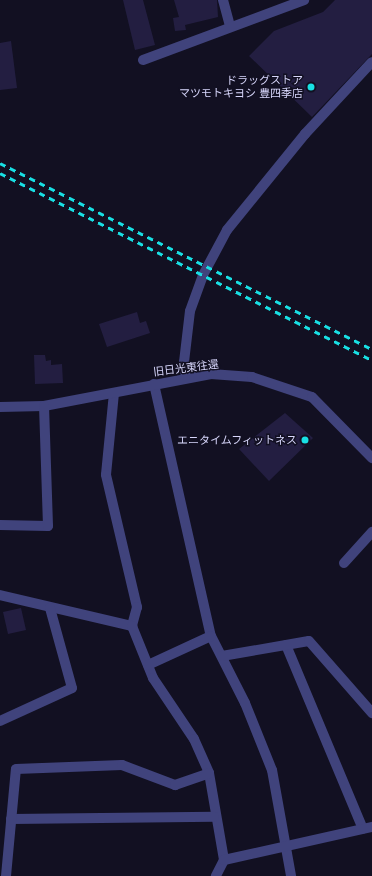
<!DOCTYPE html>
<meta charset="utf-8">
<style>
body{margin:0}
#map{position:relative;width:372px;height:876px;overflow:hidden;background:#121022;font-family:Montserrat,"Noto Sans JP",sans-serif}
div>[style]{position:absolute}
.building>*{inset:0;background:#231e41}
.minor>*{height:10px;margin:-5px;padding:0 5px;transform-origin:5px;border-radius:5px;background:#40437c}
.rail>*{height:3px;margin-top:-1.5px;transform-origin:0;background:repeating-linear-gradient(90deg,#18e0e4 0 6px,transparent 0 11px)}
.dots>*{width:11px;height:11px;translate:-50% -50%;box-sizing:border-box;border:2px solid #121022;border-radius:50%}
span{translate:-50% -50%;white-space:nowrap;text-align:center;line-height:1.15;-webkit-text-stroke:3px #121022;paint-order:stroke}
.poi-label{font-size:11px;color:#d7d6fb}
.right{translate:-100% -50%;text-align:right}
.street-label{font-size:11px;color:#d7d6fb}
</style>
<div id="map">
<div class="building">
<i style="clip-path:polygon(123px 0,143px 0,155px 45px,135px 50px)"></i>
<i style="clip-path:polygon(174px 0,217px 0,218px 17px,185px 25px,186px 30px,175px 31px,173px 18px,179px 17px)"></i>
<i style="clip-path:polygon(335px 0,372px 0,372px 54px,312px 117px,249px 56px,274px 31px,323px 12px)"></i>
<i style="clip-path:polygon(11px 41px,17px 88px,0 90px,0 43px)"></i>
<i style="clip-path:polygon(137px 312px,140px 323px,146px 321px,150px 333px,107px 347px,99px 324px)"></i>
<i style="clip-path:polygon(34px 355px,45px 355px,46px 361px,51px 360px,51px 365px,62px 364px,63px 383px,35px 384px)"></i>
<i style="clip-path:polygon(285px 413px,313px 438px,269px 481px,239px 449px)"></i>
<i style="clip-path:polygon(21px 608px,26px 630px,8px 634px,3px 612px)"></i>
</div>
<div class="minor">
<i style="left:223px;top:0;width:27px;rotate:75deg"></i>
<i style="left:143px;top:60px;width:172px;rotate:-20.4deg"></i>
<i style="left:186px;top:377px;width:15px;rotate:-98deg"></i>
<i style="left:184px;top:362px;width:51px;rotate:-83.3deg"></i>
<i style="left:190px;top:311px;width:38px;rotate:-70deg"></i>
<i style="left:203px;top:275px;width:51px;rotate:-61.9deg"></i>
<i style="left:227px;top:230px;width:124px;rotate:-50.9deg"></i>
<i style="left:305px;top:134px;width:98px;rotate:-47.1deg"></i>
<i style="left:154px;top:384px;width:258px;rotate:77.3deg"></i>
<i style="left:211px;top:636px;width:75px;rotate:63.1deg"></i>
<i style="left:245px;top:703px;width:72px;rotate:68.1deg"></i>
<i style="left:272px;top:770px;width:108px;rotate:79.8deg"></i>
<i style="left:114px;top:393px;width:82px;rotate:95.6deg"></i>
<i style="left:106px;top:475px;width:136px;rotate:76.8deg"></i>
<i style="left:137px;top:607px;width:20px;rotate:105deg"></i>
<i style="left:0;top:407px;width:44px;rotate:-1.3deg"></i>
<i style="left:44px;top:406px;width:170px;rotate:-10.8deg"></i>
<i style="left:211px;top:374px;width:41px;rotate:4.2deg"></i>
<i style="left:252px;top:377px;width:63px;rotate:18.4deg"></i>
<i style="left:312px;top:397px;width:86px;rotate:45.5deg"></i>
<i style="left:0;top:525px;width:48px;rotate:1.2deg"></i>
<i style="left:48px;top:526px;width:120px;rotate:-91.9deg"></i>
<i style="left:344px;top:563px;width:42px;rotate:-47.9deg"></i>
<i style="left:0;top:595px;width:136px;rotate:13.2deg"></i>
<i style="left:132px;top:626px;width:56px;rotate:68deg"></i>
<i style="left:153px;top:678px;width:73px;rotate:56.1deg"></i>
<i style="left:194px;top:739px;width:37px;rotate:66deg"></i>
<i style="left:209px;top:773px;width:88px;rotate:80.2deg"></i>
<i style="left:224px;top:860px;width:18px;rotate:117deg"></i>
<i style="left:286px;top:645px;width:199px;rotate:67.3deg"></i>
<i style="left:222px;top:656px;width:88px;rotate:-9.8deg"></i>
<i style="left:309px;top:641px;width:96px;rotate:48.8deg"></i>
<i style="left:148px;top:665px;width:69px;rotate:-24.7deg"></i>
<i style="left:0;top:721px;width:79px;rotate:-24.6deg"></i>
<i style="left:72px;top:688px;width:83px;rotate:-105.4deg"></i>
<i style="left:11px;top:819px;width:203px;rotate:-0.6deg"></i>
<i style="left:224px;top:860px;width:152px;rotate:-12.6deg"></i>
<i style="left:6px;top:876px;width:107px;rotate:-84.7deg"></i>
<i style="left:16px;top:769px;width:106px;rotate:-2.2deg"></i>
<i style="left:122px;top:765px;width:57px;rotate:20.7deg"></i>
<i style="left:175px;top:785px;width:36px;rotate:-19deg"></i>
</div>
<div class="rail">
<i style="left:0;top:163px;width:416px;rotate:26.6deg"></i>
<i style="left:0;top:173px;width:416px;rotate:26.7deg"></i>
</div>
<div class="dots">
<i style="left:311px;top:87px;background:#18e0e4"></i>
<i style="left:305px;top:440px;background:#18e0e4"></i>
</div>
<div class="poi-label">
<span class="right" style="left:303px;top:87px">ドラッグストア<br>マツモトキヨシ 豊四季店</span>
<span class="right" style="left:297px;top:440px">エニタイムフィットネス</span>
</div>
<div class="street-label">
<span style="left:186px;top:368px;rotate:-7deg">旧日光東往還</span>
</div>
</div>
